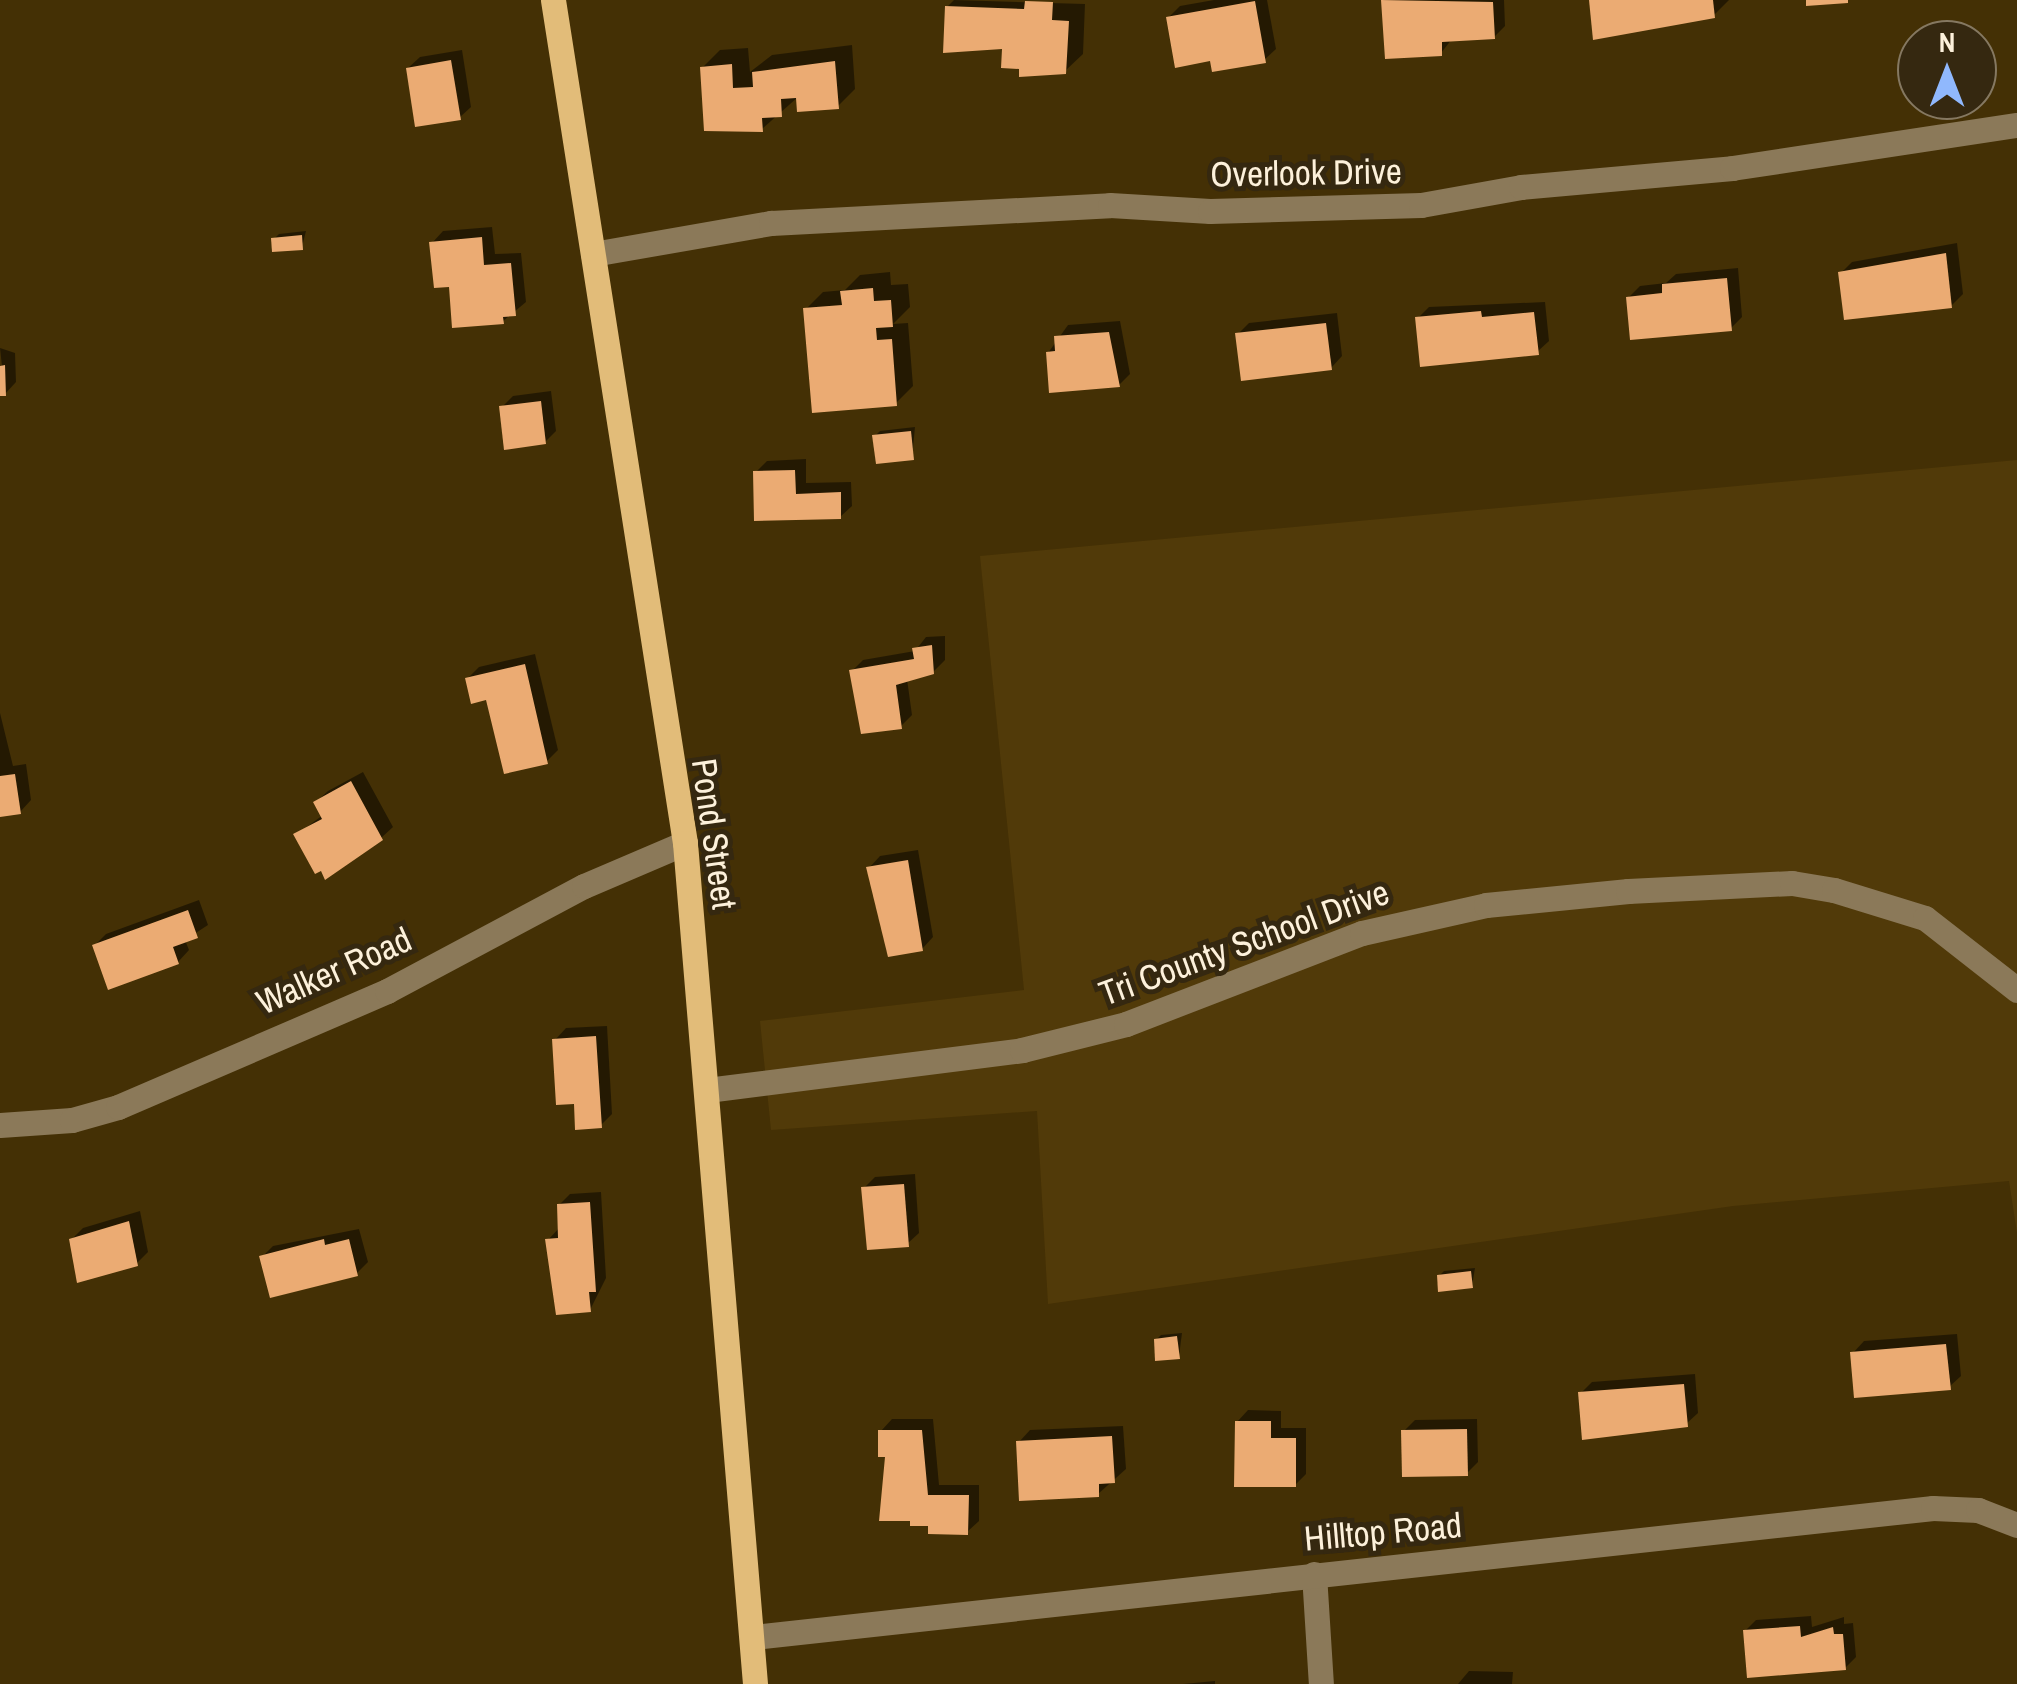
<!DOCTYPE html>
<style>
body{margin:0}
#map{position:relative;width:2017px;height:1684px;overflow:hidden;background:#443005;font-family:"Archivo Narrow",sans-serif}
div>[style]{position:absolute}
.built>*{inset:0;background:#513a09}
.shadow>*{inset:0;background:#0007}
.building>*{inset:0;background:#ebab73}
.minor>*{height:25px;margin:-12.5px;padding:0 12.5px;transform-origin:12.5px;border-radius:12.5px;background:#8b7959}
.major>*{height:25px;margin:-12.5px;padding:0 12.5px;transform-origin:12.5px;border-radius:12.5px;background:#e2bc79}
span{translate:-50% -50%;white-space:nowrap;text-align:center;line-height:1.15;-webkit-text-stroke:10px #352810;paint-order:stroke}
.street-label{font-size:35px;color:#fdf1db}
.north{position:absolute;left:1897px;top:20px;width:100px;height:100px;box-sizing:border-box;background:#352810;border:2px solid #857861;border-radius:50%;rotate:0deg;font-size:28px;font-weight:700;line-height:40px;text-align:center;color:#fdf1db}
.north::after{content:'';display:block;margin:auto;width:35px;height:45px;background:#90b8fd;clip-path:polygon(50% 0,100% 100%,50% 72%,0 100%)}
</style>
<div id="map">
<div class="built">
<i style="clip-path:polygon(2017px 460px,2017px 1233px,2009px 1181px,1733px 1206px,1048px 1304px,1037px 1111px,771px 1130px,760px 1021px,1024px 990px,980px 556px)"></i>
</div>
<div class="shadow">
<i style="clip-path:polygon(954px 0,1085px 4px,1083px 54px,1065px 71px,1022px 66px,1004px 46px,946px 50px,947px 7px)"></i>
<i style="clip-path:polygon(1214px 0,1267px 0,1276px 49px,1264px 60px,1212px 58px,1169px 17px,1180px 6px)"></i>
<i style="clip-path:polygon(1384px 0,1504px 0,1505px 26px,1494px 37px,1452px 39px,1441px 53px,1387px 56px)"></i>
<i style="clip-path:polygon(1591px 0,1729px 0,1713px 16px)"></i>
<i style="clip-path:polygon(852px 45px,855px 89px,838px 106px,798px 97px,762px 129px,702px 68px,720px 50px,748px 48px,750px 72px,772px 55px)"></i>
<i style="clip-path:polygon(462px 50px,471px 107px,459px 118px,408px 68px,420px 57px)"></i>
<i style="clip-path:polygon(492px 227px,495px 254px,521px 253px,526px 302px,502px 322px,451px 284px,432px 243px,443px 231px)"></i>
<i style="clip-path:polygon(306px 231px,302px 247px,274px 239px,279px 234px)"></i>
<i style="clip-path:polygon(1957px 243px,1963px 294px,1951px 306px,1841px 273px,1852px 262px)"></i>
<i style="clip-path:polygon(1738px 268px,1742px 317px,1731px 328px,1629px 297px,1640px 286px,1666px 283px,1676px 274px)"></i>
<i style="clip-path:polygon(890px 272px,891px 285px,908px 284px,910px 307px,893px 324px,908px 323px,913px 386px,896px 403px,806px 309px,823px 292px,845px 290px,860px 275px)"></i>
<i style="clip-path:polygon(1545px 302px,1549px 341px,1537px 352px,1418px 318px,1429px 307px)"></i>
<i style="clip-path:polygon(1337px 313px,1342px 356px,1331px 368px,1238px 334px,1249px 323px)"></i>
<i style="clip-path:polygon(1120px 321px,1130px 374px,1119px 385px,1048px 353px,1068px 325px)"></i>
<i style="clip-path:polygon(0 348px,15px 353px,16px 382px,5px 394px)"></i>
<i style="clip-path:polygon(551px 391px,556px 431px,545px 442px,502px 407px,513px 396px)"></i>
<i style="clip-path:polygon(915px 427px,912px 458px,875px 436px,880px 431px)"></i>
<i style="clip-path:polygon(806px 459px,806px 483px,851px 482px,852px 506px,840px 517px,756px 519px,756px 472px,767px 461px)"></i>
<i style="clip-path:polygon(945px 636px,945px 660px,933px 672px,907px 679px,912px 715px,901px 726px,852px 671px,863px 660px,915px 651px,926px 637px)"></i>
<i style="clip-path:polygon(535px 654px,558px 750px,547px 761px,467px 679px,479px 667px)"></i>
<i style="clip-path:polygon(0 713px,13px 766px,26px 764px,31px 800px,20px 812px,0 814px)"></i>
<i style="clip-path:polygon(363px 772px,393px 827px,381px 838px,296px 835px,323px 815px,316px 802px,328px 791px)"></i>
<i style="clip-path:polygon(918px 850px,933px 937px,922px 949px,869px 868px,880px 856px)"></i>
<i style="clip-path:polygon(199px 900px,208px 925px,185px 940px,189px 950px,178px 962px,95px 945px,106px 934px)"></i>
<i style="clip-path:polygon(607px 1026px,612px 1114px,601px 1125px,576px 1102px,555px 1040px,566px 1028px)"></i>
<i style="clip-path:polygon(915px 1174px,919px 1233px,907px 1244px,864px 1188px,875px 1177px)"></i>
<i style="clip-path:polygon(601px 1192px,606px 1278px,590px 1310px,548px 1240px,560px 1227px,559px 1205px,570px 1194px)"></i>
<i style="clip-path:polygon(140px 1211px,148px 1252px,136px 1264px,71px 1240px,83px 1228px)"></i>
<i style="clip-path:polygon(359px 1229px,368px 1262px,357px 1273px,262px 1257px,273px 1246px)"></i>
<i style="clip-path:polygon(1475px 1268px,1472px 1286px,1439px 1276px,1444px 1271px)"></i>
<i style="clip-path:polygon(1182px 1333px,1179px 1356px,1156px 1340px,1161px 1335px)"></i>
<i style="clip-path:polygon(1957px 1334px,1961px 1376px,1949px 1387px,1853px 1353px,1864px 1341px)"></i>
<i style="clip-path:polygon(1695px 1374px,1698px 1413px,1686px 1424px,1581px 1393px,1592px 1382px)"></i>
<i style="clip-path:polygon(1248px 1410px,1281px 1411px,1281px 1428px,1306px 1428px,1306px 1474px,1295px 1485px,1237px 1422px)"></i>
<i style="clip-path:polygon(892px 1419px,933px 1419px,939px 1485px,979px 1485px,979px 1521px,967px 1532px,930px 1524px,888px 1454px,881px 1431px)"></i>
<i style="clip-path:polygon(1477px 1419px,1478px 1462px,1467px 1473px,1404px 1431px,1415px 1420px)"></i>
<i style="clip-path:polygon(1123px 1426px,1126px 1469px,1098px 1494px,1019px 1442px,1030px 1430px)"></i>
<i style="clip-path:polygon(1811px 1616px,1812px 1627px,1844px 1617px,1844px 1624px,1853px 1623px,1856px 1657px,1845px 1668px,1745px 1631px,1756px 1620px)"></i>
<i style="clip-path:polygon(1469px 1671px,1513px 1672px,1512px 1684px,1458px 1684px)"></i>
<i style="clip-path:polygon(1215px 1681px,1215px 1684px,1183px 1684px)"></i>
</div>
<div class="building">
<i style="clip-path:polygon(1381px 0,1493px 2px,1495px 39px,1442px 42px,1442px 56px,1385px 59px)"></i>
<i style="clip-path:polygon(1589px 0,1713px 0,1715px 18px,1593px 40px)"></i>
<i style="clip-path:polygon(1806px 0,1848px 0,1848px 3px,1806px 6px)"></i>
<i style="clip-path:polygon(1025px 1px,1053px 2px,1052px 20px,1069px 21px,1066px 74px,1019px 77px,1019px 69px,1001px 68px,1002px 49px,943px 53px,945px 6px,1024px 9px)"></i>
<i style="clip-path:polygon(1255px 1px,1266px 63px,1212px 72px,1210px 61px,1175px 68px,1166px 17px)"></i>
<i style="clip-path:polygon(451px 60px,461px 120px,415px 127px,406px 68px)"></i>
<i style="clip-path:polygon(835px 61px,839px 109px,797px 112px,796px 98px,781px 99px,782px 117px,762px 118px,763px 132px,704px 131px,700px 67px,732px 64px,733px 88px,753px 87px,752px 72px)"></i>
<i style="clip-path:polygon(302px 235px,303px 250px,272px 252px,271px 238px)"></i>
<i style="clip-path:polygon(482px 237px,484px 265px,511px 263px,516px 316px,503px 317px,504px 324px,452px 328px,449px 287px,434px 288px,429px 242px)"></i>
<i style="clip-path:polygon(1946px 253px,1952px 308px,1844px 320px,1838px 272px)"></i>
<i style="clip-path:polygon(1727px 278px,1732px 331px,1630px 340px,1626px 297px,1662px 293px,1662px 284px)"></i>
<i style="clip-path:polygon(873px 288px,874px 301px,891px 300px,893px 327px,876px 328px,877px 340px,892px 339px,897px 406px,812px 413px,803px 308px,842px 305px,840px 291px)"></i>
<i style="clip-path:polygon(1481px 311px,1482px 317px,1534px 312px,1539px 355px,1420px 367px,1415px 317px)"></i>
<i style="clip-path:polygon(1326px 323px,1332px 370px,1241px 381px,1235px 333px)"></i>
<i style="clip-path:polygon(1109px 332px,1120px 387px,1049px 393px,1046px 352px,1055px 351px,1054px 336px)"></i>
<i style="clip-path:polygon(5px 365px,6px 396px,0 396px,0 366px)"></i>
<i style="clip-path:polygon(541px 401px,546px 444px,504px 450px,499px 406px)"></i>
<i style="clip-path:polygon(911px 431px,914px 460px,876px 464px,872px 435px)"></i>
<i style="clip-path:polygon(795px 470px,796px 494px,841px 492px,841px 519px,754px 521px,753px 471px)"></i>
<i style="clip-path:polygon(932px 645px,934px 674px,896px 685px,902px 729px,861px 734px,849px 670px,914px 659px,912px 648px)"></i>
<i style="clip-path:polygon(525px 664px,548px 764px,504px 774px,486px 700px,471px 704px,465px 678px)"></i>
<i style="clip-path:polygon(15px 774px,21px 814px,0 817px,0 776px)"></i>
<i style="clip-path:polygon(351px 781px,383px 840px,325px 880px,321px 871px,315px 874px,293px 834px,322px 819px,313px 802px)"></i>
<i style="clip-path:polygon(908px 860px,923px 951px,888px 957px,866px 867px)"></i>
<i style="clip-path:polygon(188px 910px,198px 938px,173px 947px,179px 964px,108px 990px,92px 945px)"></i>
<i style="clip-path:polygon(596px 1036px,602px 1128px,575px 1130px,574px 1104px,556px 1105px,552px 1039px)"></i>
<i style="clip-path:polygon(904px 1184px,909px 1247px,867px 1250px,861px 1187px)"></i>
<i style="clip-path:polygon(590px 1202px,596px 1292px,589px 1292px,591px 1312px,556px 1315px,545px 1239px,558px 1238px,557px 1204px)"></i>
<i style="clip-path:polygon(129px 1221px,138px 1266px,77px 1283px,69px 1239px)"></i>
<i style="clip-path:polygon(324px 1239px,325px 1245px,349px 1239px,358px 1276px,270px 1298px,259px 1256px)"></i>
<i style="clip-path:polygon(1471px 1271px,1473px 1288px,1438px 1292px,1437px 1275px)"></i>
<i style="clip-path:polygon(1177px 1336px,1180px 1359px,1155px 1361px,1154px 1339px)"></i>
<i style="clip-path:polygon(1946px 1344px,1951px 1390px,1854px 1398px,1850px 1352px)"></i>
<i style="clip-path:polygon(1684px 1384px,1688px 1427px,1582px 1440px,1578px 1392px)"></i>
<i style="clip-path:polygon(1235px 1421px,1271px 1421px,1271px 1438px,1296px 1438px,1296px 1487px,1234px 1487px)"></i>
<i style="clip-path:polygon(1467px 1429px,1468px 1476px,1402px 1477px,1401px 1430px)"></i>
<i style="clip-path:polygon(878px 1430px,922px 1430px,928px 1495px,969px 1495px,968px 1535px,928px 1534px,928px 1526px,910px 1526px,910px 1521px,879px 1521px,885px 1457px,878px 1457px)"></i>
<i style="clip-path:polygon(1112px 1436px,1115px 1483px,1099px 1484px,1099px 1497px,1019px 1501px,1016px 1441px)"></i>
<i style="clip-path:polygon(1800px 1626px,1801px 1637px,1833px 1627px,1834px 1634px,1843px 1634px,1846px 1670px,1747px 1678px,1743px 1630px)"></i>
</div>
<div class="minor">
<i style="left:593px;top:254px;width:181px;rotate:-9.9deg"></i>
<i style="left:771px;top:223px;width:339px;rotate:-3deg"></i>
<i style="left:1110px;top:205px;width:100px;rotate:3.4deg"></i>
<i style="left:1210px;top:211px;width:211px;rotate:-1.6deg"></i>
<i style="left:1421px;top:205px;width:102px;rotate:-10.2deg"></i>
<i style="left:1521px;top:187px;width:212px;rotate:-5.1deg"></i>
<i style="left:1732px;top:168px;width:288px;rotate:-8.6deg"></i>
<i style="left:707px;top:1090px;width:318px;rotate:-7.2deg"></i>
<i style="left:1022px;top:1050px;width:107px;rotate:-14deg"></i>
<i style="left:1126px;top:1024px;width:253px;rotate:-21.1deg"></i>
<i style="left:1362px;top:933px;width:127px;rotate:-12.7deg"></i>
<i style="left:1486px;top:905px;width:143px;rotate:-5.6deg"></i>
<i style="left:1628px;top:891px;width:164px;rotate:-2.8deg"></i>
<i style="left:1792px;top:883px;width:43px;rotate:9.5deg"></i>
<i style="left:1834px;top:890px;width:95px;rotate:17.1deg"></i>
<i style="left:1925px;top:918px;width:117px;rotate:38deg"></i>
<i style="left:0;top:1125px;width:72px;rotate:-4deg"></i>
<i style="left:72px;top:1120px;width:48px;rotate:-15.8deg"></i>
<i style="left:118px;top:1107px;width:293px;rotate:-23.3deg"></i>
<i style="left:387px;top:991px;width:223px;rotate:-28.1deg"></i>
<i style="left:584px;top:886px;width:110px;rotate:-23.1deg"></i>
<i style="left:1314px;top:1574px;width:110px;rotate:86.4deg"></i>
<i style="left:753px;top:1637px;width:1187px;rotate:-6.24deg"></i>
<i style="left:1933px;top:1508px;width:45px;rotate:2.5deg"></i>
<i style="left:1978px;top:1510px;width:42px;rotate:21deg"></i>
</div>
<div class="major">
<i style="left:553px;top:0;width:853px;rotate:81.1deg"></i>
<i style="left:685px;top:843px;width:844px;rotate:85.24deg"></i>
</div>
<div class="street-label">
<span style="left:1306px;top:173px;rotate:-1deg">Overlook Drive</span>
<span style="left:714px;top:834px;rotate:82deg">Pond Street</span>
<span style="left:1244px;top:943px;rotate:-20deg">Tri County School Drive</span>
<span style="left:334px;top:971px;rotate:-24deg">Walker Road</span>
<span style="left:1383px;top:1532px;rotate:-5deg">Hilltop Road</span>
</div>
<div class="north">N</div>
</div>
